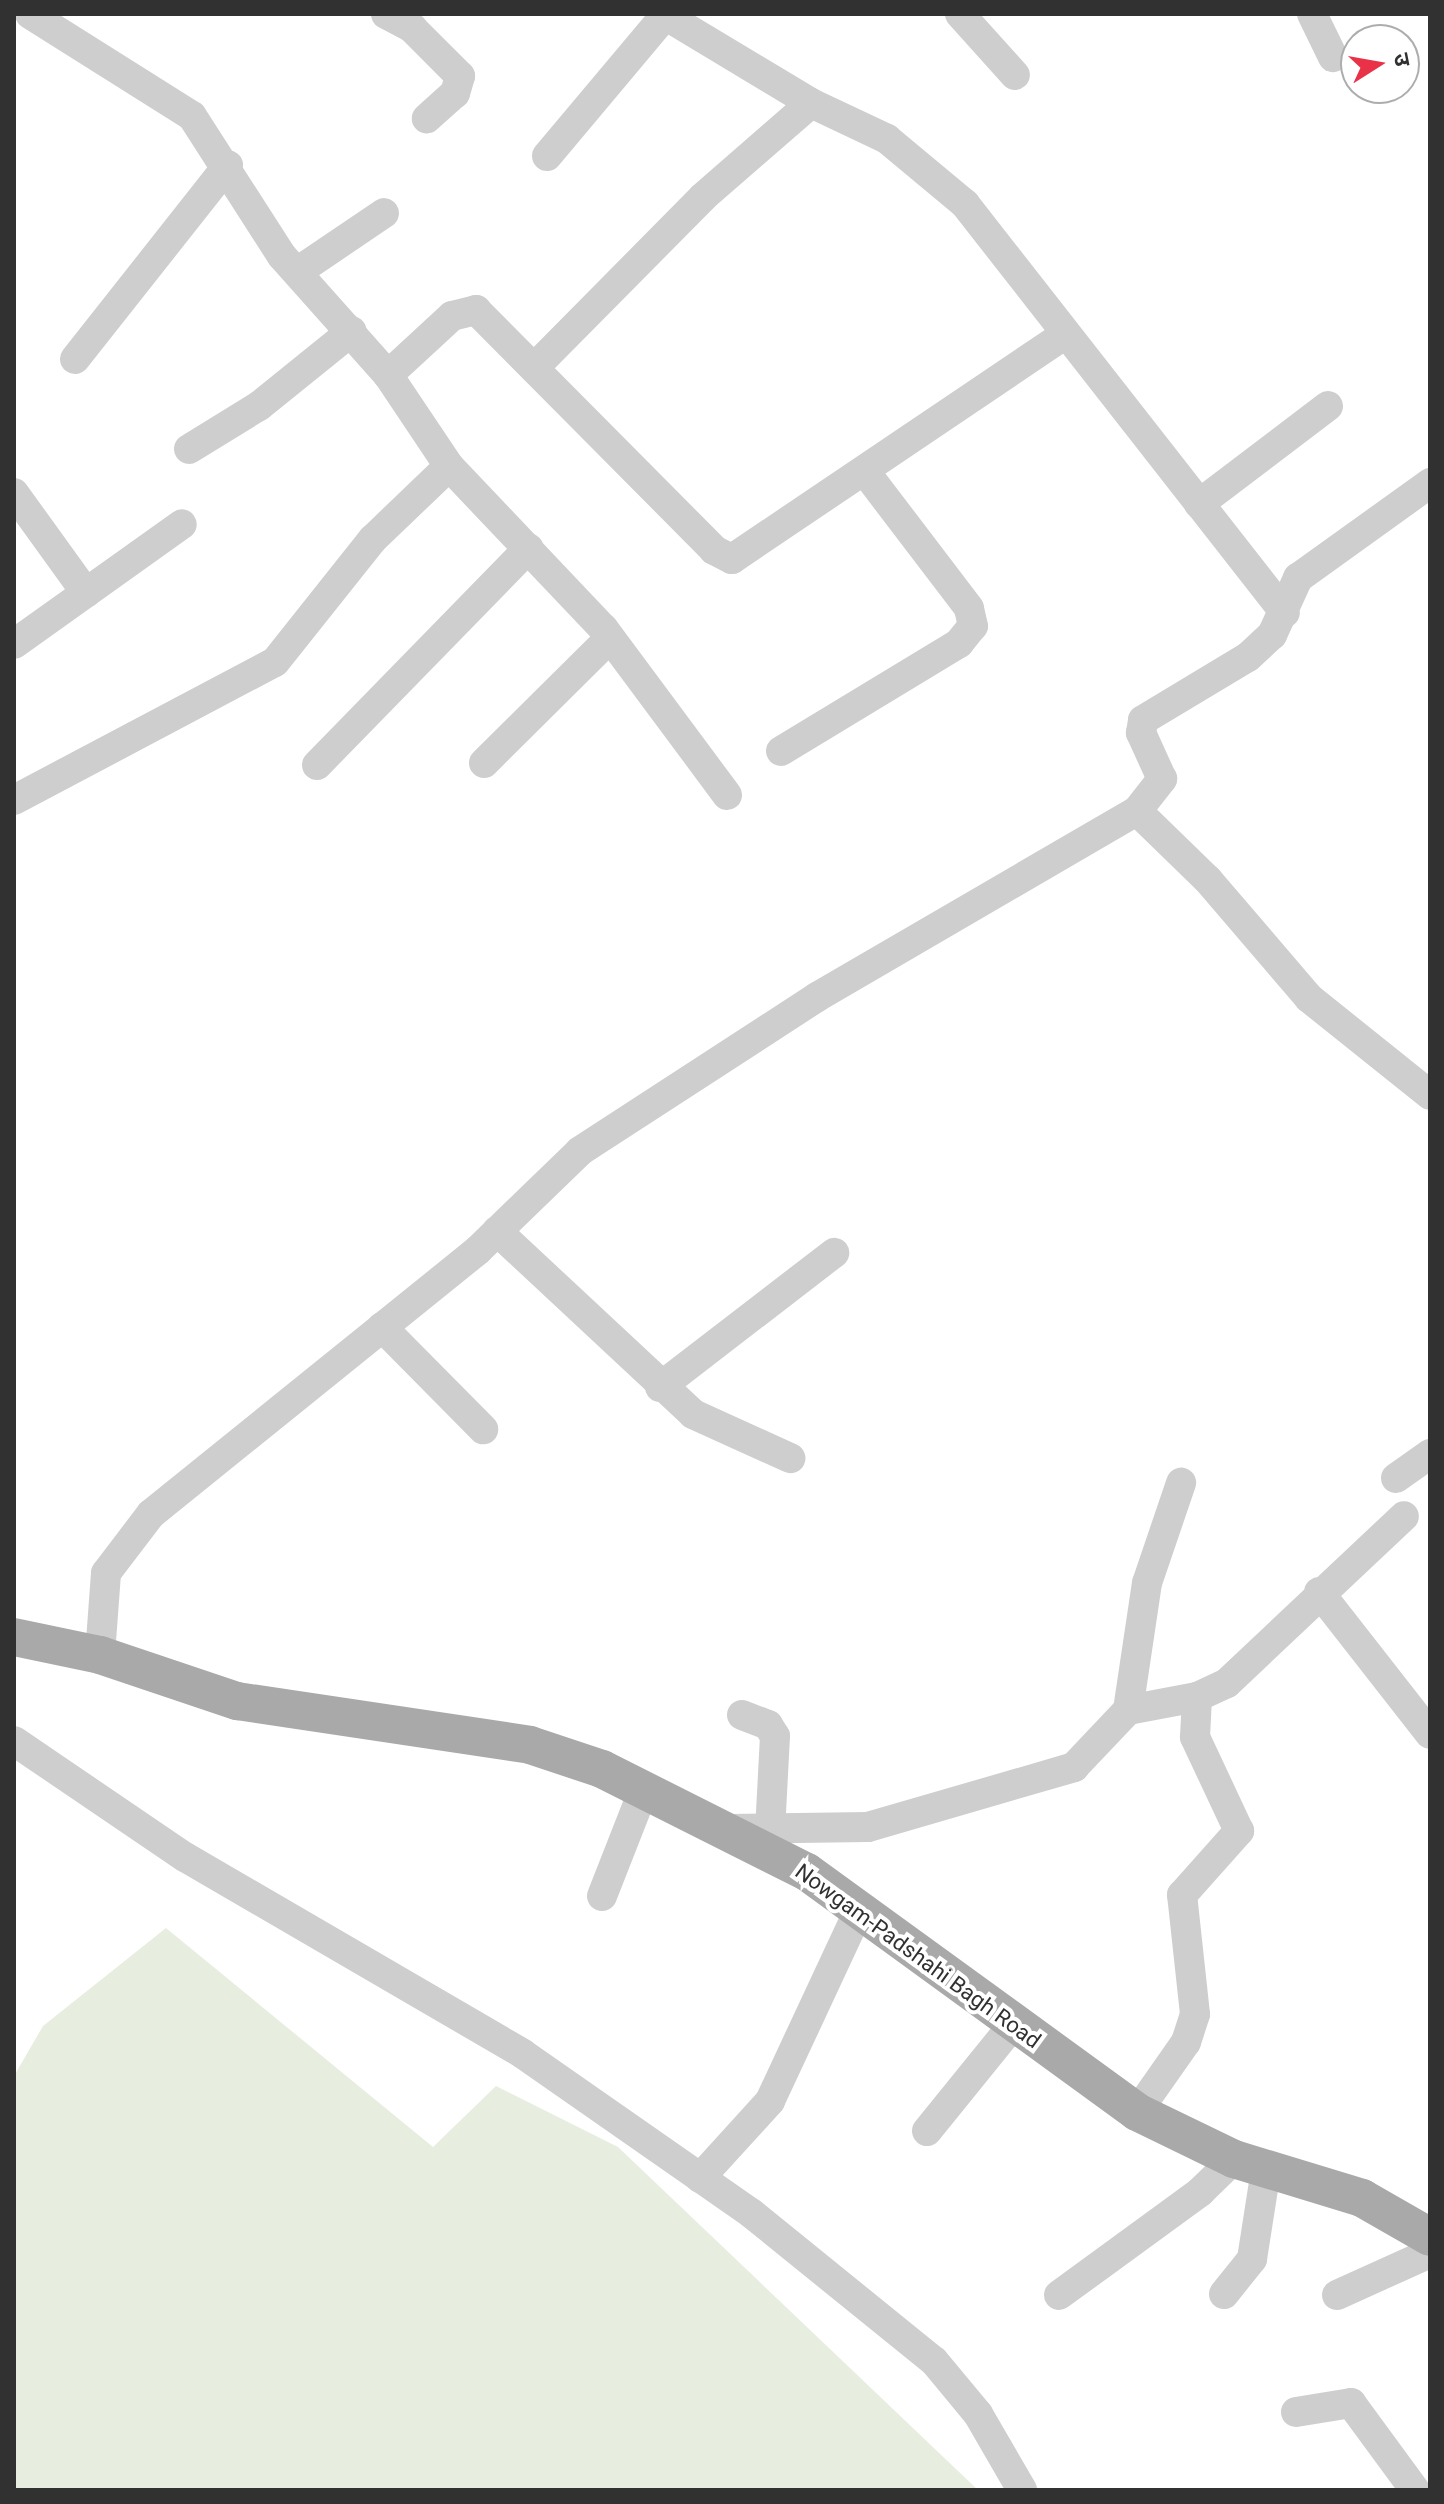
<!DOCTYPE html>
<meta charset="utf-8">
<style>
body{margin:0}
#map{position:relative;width:1444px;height:2504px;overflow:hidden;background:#fff;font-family:Roboto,"Noto Sans Devanagari",sans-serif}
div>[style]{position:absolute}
.green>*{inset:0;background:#e7eedf}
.minor>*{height:30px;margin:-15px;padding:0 15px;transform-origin:15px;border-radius:15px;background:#cecece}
.major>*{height:38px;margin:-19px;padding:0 19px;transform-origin:19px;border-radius:19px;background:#a9a9a9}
span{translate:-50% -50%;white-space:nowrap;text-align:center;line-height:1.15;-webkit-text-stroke:8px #fff;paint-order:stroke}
.street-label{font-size:22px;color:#313131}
.frame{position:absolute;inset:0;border:16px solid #313131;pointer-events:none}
.north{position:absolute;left:1340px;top:24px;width:80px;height:80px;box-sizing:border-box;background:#fff;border:2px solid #adadad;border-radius:50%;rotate:79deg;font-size:22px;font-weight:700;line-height:32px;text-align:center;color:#313131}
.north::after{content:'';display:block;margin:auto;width:28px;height:36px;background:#e93247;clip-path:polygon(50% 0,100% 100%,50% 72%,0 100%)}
</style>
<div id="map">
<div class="green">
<i style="clip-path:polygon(166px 1928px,433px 2147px,496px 2086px,618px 2147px,978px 2490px,14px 2490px,14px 2076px,43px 2026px)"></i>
</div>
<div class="minor">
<i style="left:30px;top:14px;width:191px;rotate:32.2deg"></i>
<i style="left:192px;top:116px;width:166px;rotate:57.3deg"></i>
<i style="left:282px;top:256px;width:159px;rotate:48.3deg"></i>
<i style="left:388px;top:375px;width:110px;rotate:56.2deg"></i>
<i style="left:449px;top:466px;width:224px;rotate:46.5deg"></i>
<i style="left:603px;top:628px;width:208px;rotate:53.4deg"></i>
<i style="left:386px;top:14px;width:30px;rotate:28deg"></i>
<i style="left:412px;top:28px;width:68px;rotate:45deg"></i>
<i style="left:460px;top:76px;width:18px;rotate:106deg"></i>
<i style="left:455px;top:93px;width:38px;rotate:138deg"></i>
<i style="left:663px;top:14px;width:173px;rotate:31deg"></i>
<i style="left:811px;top:103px;width:84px;rotate:25.3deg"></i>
<i style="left:887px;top:139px;width:102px;rotate:39.8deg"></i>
<i style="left:965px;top:204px;width:519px;rotate:51.96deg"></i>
<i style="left:960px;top:14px;width:82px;rotate:48deg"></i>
<i style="left:1312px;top:14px;width:48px;rotate:64deg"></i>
<i style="left:547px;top:156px;width:185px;rotate:-50deg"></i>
<i style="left:297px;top:272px;width:105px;rotate:-34.1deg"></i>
<i style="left:75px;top:359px;width:247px;rotate:-51.7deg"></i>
<i style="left:534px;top:368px;width:240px;rotate:-45.3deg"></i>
<i style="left:703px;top:197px;width:143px;rotate:-41deg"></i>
<i style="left:388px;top:375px;width:87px;rotate:-42.7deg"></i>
<i style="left:452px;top:316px;width:25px;rotate:-14deg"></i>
<i style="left:476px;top:310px;width:338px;rotate:45.2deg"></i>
<i style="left:714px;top:550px;width:20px;rotate:27deg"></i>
<i style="left:732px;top:559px;width:400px;rotate:-34deg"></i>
<i style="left:189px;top:449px;width:82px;rotate:-31.6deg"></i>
<i style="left:259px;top:406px;width:119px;rotate:-38.9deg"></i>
<i style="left:14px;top:493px;width:123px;rotate:54.2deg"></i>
<i style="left:1199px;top:504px;width:162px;rotate:-37.2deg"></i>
<i style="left:14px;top:644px;width:206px;rotate:-35.5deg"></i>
<i style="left:781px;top:751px;width:208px;rotate:-31.2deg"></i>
<i style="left:959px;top:643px;width:22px;rotate:-51deg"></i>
<i style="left:973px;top:626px;width:18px;rotate:-103deg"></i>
<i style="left:969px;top:608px;width:170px;rotate:-127.3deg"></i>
<i style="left:484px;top:763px;width:177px;rotate:-44.8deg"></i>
<i style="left:317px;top:765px;width:303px;rotate:-45.7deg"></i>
<i style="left:14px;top:800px;width:295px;rotate:-27.9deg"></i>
<i style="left:275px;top:662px;width:157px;rotate:-51.5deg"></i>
<i style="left:373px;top:539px;width:105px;rotate:-43.8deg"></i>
<i style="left:1137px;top:811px;width:99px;rotate:44.2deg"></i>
<i style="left:1208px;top:880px;width:155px;rotate:49.4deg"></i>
<i style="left:1309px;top:998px;width:155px;rotate:38.7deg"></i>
<i style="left:497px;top:1231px;width:268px;rotate:43deg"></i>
<i style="left:693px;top:1414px;width:107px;rotate:24.4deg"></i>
<i style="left:382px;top:1327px;width:144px;rotate:45.3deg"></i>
<i style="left:660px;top:1387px;width:220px;rotate:-37.6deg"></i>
<i style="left:1396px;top:1478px;width:42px;rotate:-35.2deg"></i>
<i style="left:1319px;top:1592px;width:180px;rotate:52deg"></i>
<i style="left:100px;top:1655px;width:82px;rotate:-85.8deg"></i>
<i style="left:106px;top:1573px;width:74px;rotate:-52.7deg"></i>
<i style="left:151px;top:1514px;width:420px;rotate:-38.9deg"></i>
<i style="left:478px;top:1250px;width:142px;rotate:-44.1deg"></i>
<i style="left:580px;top:1151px;width:283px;rotate:-33deg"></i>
<i style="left:817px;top:997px;width:370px;rotate:-30.2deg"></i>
<i style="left:1137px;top:811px;width:41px;rotate:-52deg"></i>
<i style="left:1162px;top:779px;width:51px;rotate:-114.5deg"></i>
<i style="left:1141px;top:733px;width:13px;rotate:-81deg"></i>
<i style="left:1143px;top:720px;width:122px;rotate:-31deg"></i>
<i style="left:1248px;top:657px;width:33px;rotate:-43deg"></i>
<i style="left:1272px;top:635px;width:63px;rotate:-65.5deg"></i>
<i style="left:1298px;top:578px;width:163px;rotate:-35.7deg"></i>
<i style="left:1128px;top:1710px;width:128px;rotate:-81.5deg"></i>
<i style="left:1147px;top:1583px;width:106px;rotate:-71.2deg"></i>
<i style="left:742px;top:1715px;width:28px;rotate:21deg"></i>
<i style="left:768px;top:1725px;width:13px;rotate:58deg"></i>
<i style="left:775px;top:1736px;width:95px;rotate:93deg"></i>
<i style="left:14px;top:1741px;width:207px;rotate:34.2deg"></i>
<i style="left:185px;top:1857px;width:391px;rotate:30.2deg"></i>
<i style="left:523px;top:2054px;width:278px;rotate:34.9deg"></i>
<i style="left:751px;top:2213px;width:235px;rotate:39deg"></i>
<i style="left:934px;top:2361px;width:69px;rotate:50.3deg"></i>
<i style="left:978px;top:2414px;width:88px;rotate:59.9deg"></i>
<i style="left:730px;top:1829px;width:138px;rotate:-0.8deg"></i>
<i style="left:868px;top:1827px;width:215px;rotate:-16.2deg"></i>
<i style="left:1074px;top:1767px;width:79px;rotate:-46.5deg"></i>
<i style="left:1128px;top:1710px;width:70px;rotate:-10.7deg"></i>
<i style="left:1197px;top:1697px;width:33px;rotate:-25deg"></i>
<i style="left:1227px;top:1683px;width:243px;rotate:-43.3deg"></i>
<i style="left:602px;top:1896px;width:115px;rotate:-68.6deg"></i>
<i style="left:1137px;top:2112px;width:85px;rotate:-55deg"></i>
<i style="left:1186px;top:2042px;width:29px;rotate:-72deg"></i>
<i style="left:1195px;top:2014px;width:120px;rotate:-96.2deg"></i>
<i style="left:1182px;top:1895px;width:86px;rotate:-48.3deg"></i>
<i style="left:1239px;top:1831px;width:104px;rotate:-115.1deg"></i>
<i style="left:1195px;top:1737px;width:40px;rotate:-87.1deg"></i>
<i style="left:927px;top:2131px;width:135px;rotate:-51deg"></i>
<i style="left:700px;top:2178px;width:104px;rotate:-47.7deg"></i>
<i style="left:770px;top:2101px;width:208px;rotate:-65deg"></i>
<i style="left:1224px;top:2294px;width:45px;rotate:-51.3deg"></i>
<i style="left:1252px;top:2259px;width:90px;rotate:-81.1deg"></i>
<i style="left:1059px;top:2295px;width:175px;rotate:-36.1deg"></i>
<i style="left:1200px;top:2192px;width:47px;rotate:-44.1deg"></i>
<i style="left:1337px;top:2295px;width:102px;rotate:-24.3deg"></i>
<i style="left:1296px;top:2412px;width:56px;rotate:-9.3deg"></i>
<i style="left:1351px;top:2403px;width:108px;rotate:53.7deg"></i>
</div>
<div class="major">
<i style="left:14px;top:1637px;width:88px;rotate:11.8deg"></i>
<i style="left:100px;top:1655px;width:145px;rotate:18.6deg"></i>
<i style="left:237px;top:1701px;width:296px;rotate:8.5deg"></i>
<i style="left:530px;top:1745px;width:76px;rotate:18.4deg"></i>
<i style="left:602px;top:1769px;width:229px;rotate:26.7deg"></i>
<i style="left:807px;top:1872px;width:408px;rotate:36deg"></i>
<i style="left:1137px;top:2112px;width:108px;rotate:25.9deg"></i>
<i style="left:1234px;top:2159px;width:134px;rotate:16.9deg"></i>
<i style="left:1362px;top:2198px;width:78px;rotate:29.8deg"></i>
</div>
<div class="street-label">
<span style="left:918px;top:1956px;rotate:36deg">Nowgam-Padshahi Bagh Road</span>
</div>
<div class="frame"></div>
<div class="north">उ</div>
</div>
